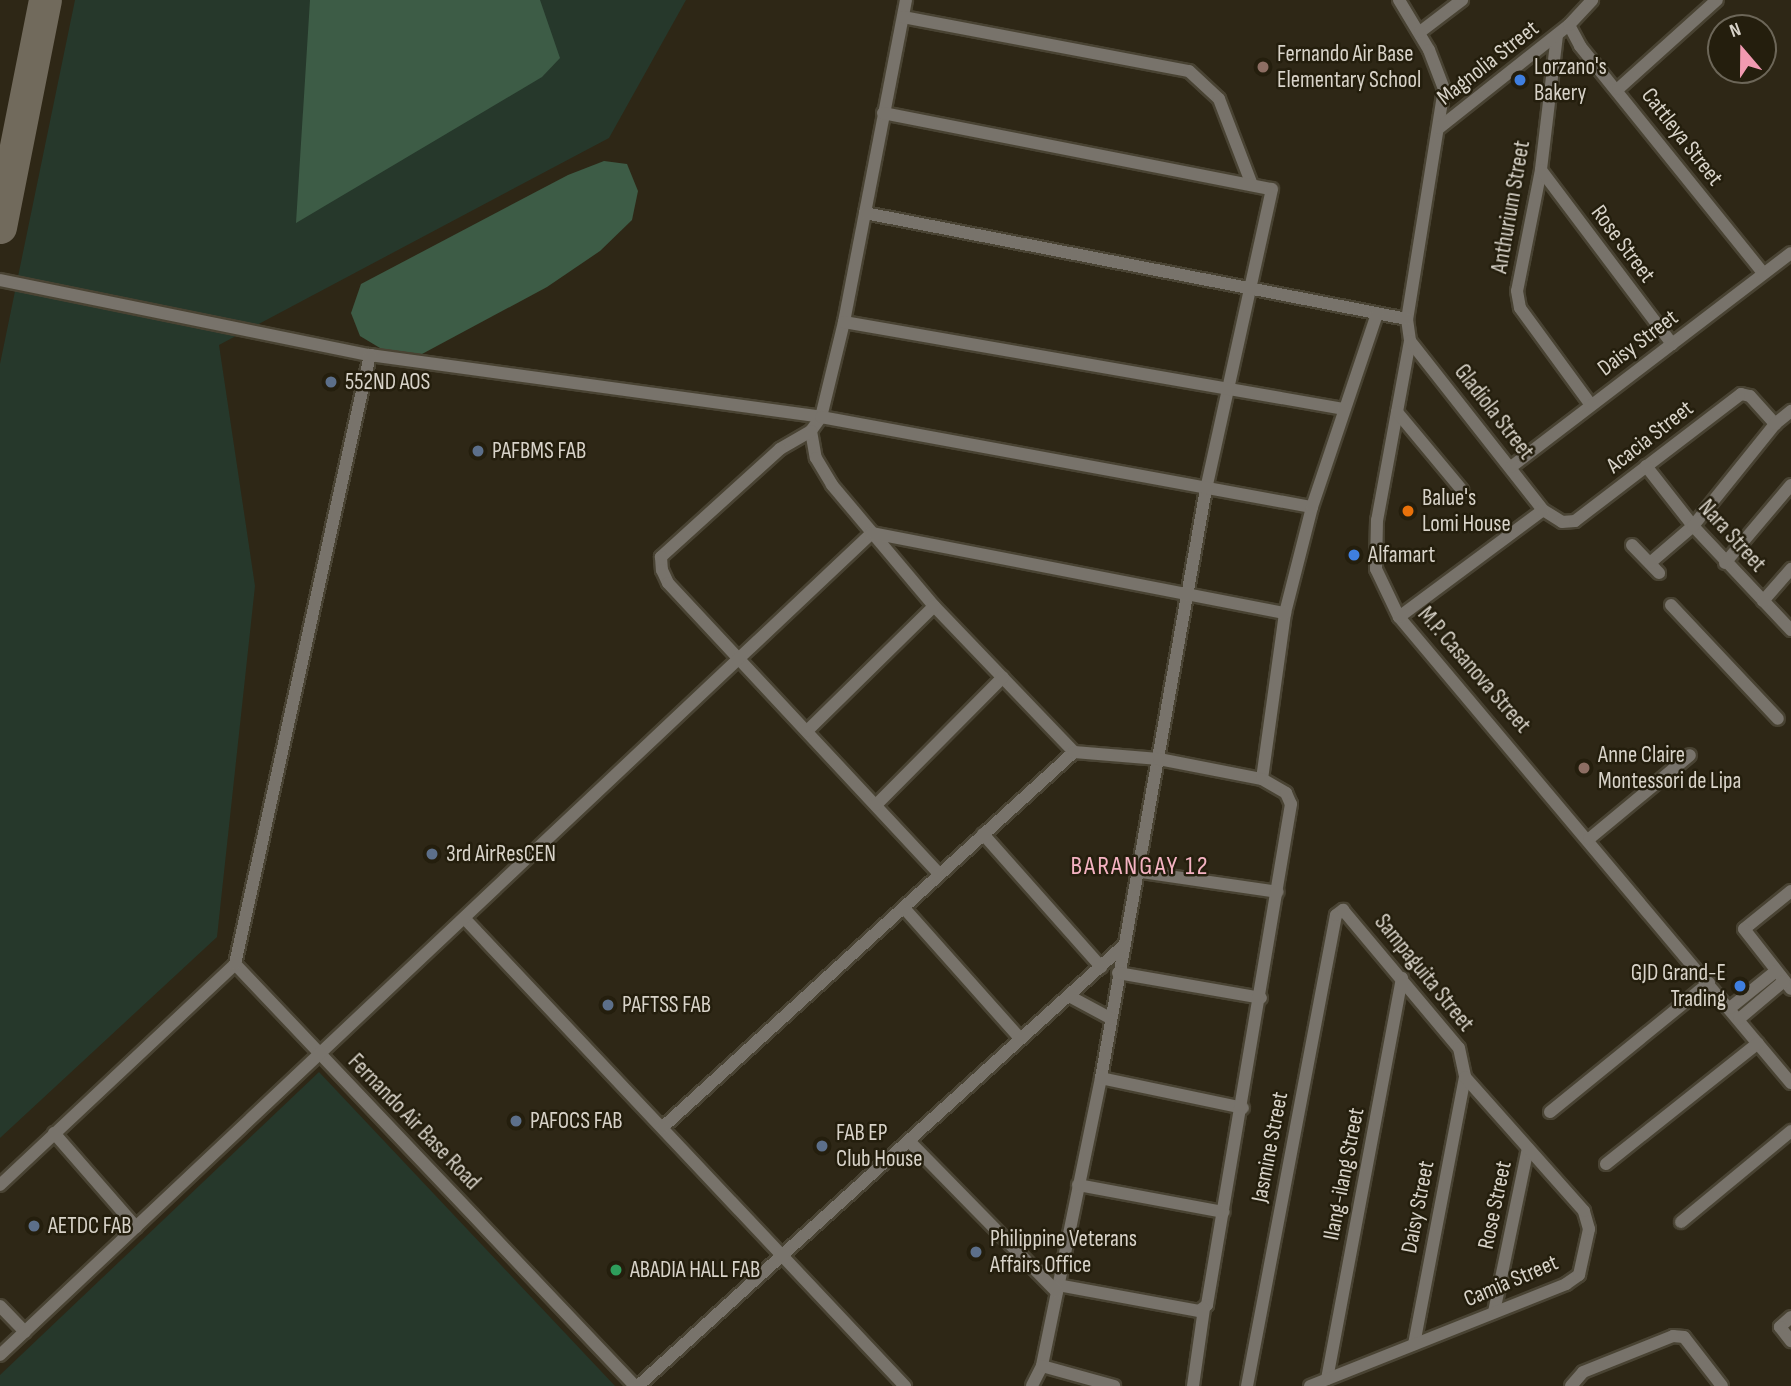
<!DOCTYPE html>
<style>
body{margin:0}
#map{position:relative;width:1791px;height:1386px;overflow:hidden;background:#2e2716;font-family:"Sofia Sans Condensed",sans-serif}
div>[style]{position:absolute}
.green>*{inset:0;background:#26382b}
.forest>*{inset:0;background:#3d5c46}
.taxiway>*{height:33px;margin:-16.5px;padding:0 16.5px;transform-origin:16.5px;border-radius:16.5px;background:#716a5c}
.roads{filter:drop-shadow(2px 0 #494333) drop-shadow(-2px 0 #494333) drop-shadow(0 2px #494333) drop-shadow(0 -2px #494333)}
.minor>*{height:12px;margin:-6px;padding:0 6px;transform-origin:6px;border-radius:6px;background:#78736b}
.dots>*{width:19px;height:19px;translate:-50% -50%;box-sizing:border-box;border:4px solid #241e0d;border-radius:50%}
span{translate:-50% -50%;white-space:nowrap;text-align:center;line-height:1.15;-webkit-text-stroke:5px #241e0d;paint-order:stroke}
.poi-label{font-size:23px;color:#d8d3c9}
.left{translate:0 -50%;text-align:left}
.right{translate:-100% -50%;text-align:right}
.street-label{font-size:23px;color:#d8d3c9}
.quarter-label{font-size:26px;color:#f5b3c3;letter-spacing:2px}
.north{position:absolute;left:1707px;top:14px;width:70px;height:70px;box-sizing:border-box;background:#241e0d;border:2px solid #6c6658;border-radius:50%;rotate:340deg;font-size:19px;font-weight:700;line-height:28px;text-align:center;color:#d8d3c9}
.north::after{content:'';display:block;margin:auto;width:24px;height:32px;background:#f19ab1;clip-path:polygon(50% 0,100% 100%,50% 72%,0 100%)}
</style>
<div id="map">
<div class="green">
<i style="clip-path:polygon(75px 0,686px 0,609px 138px,219px 345px,255px 586px,217px 937px,0 1138px,0 364px)"></i>
<i style="clip-path:polygon(319px 1072px,615px 1386px,0 1386px,0 1375px)"></i>
</div>
<div class="forest">
<i style="clip-path:polygon(310px 0,540px 0,560px 58px,542px 77px,296px 223px)"></i>
<i style="clip-path:polygon(604px 161px,627px 164px,638px 191px,632px 220px,600px 251px,547px 287px,422px 354px,390px 354px,360px 336px,351px 313px,361px 284px,568px 175px)"></i>
</div>
<div class="taxiway">
<i style="left:0;top:227px;width:231px;rotate:-78.8deg"></i>
</div>
<div class="roads">
<div class="minor">
<i style="left:906px;top:0;width:328px;rotate:100.9deg"></i>
<i style="left:844px;top:322px;width:98px;rotate:103.6deg"></i>
<i style="left:821px;top:417px;width:17px;rotate:126deg"></i>
<i style="left:811px;top:431px;width:27px;rotate:80deg"></i>
<i style="left:816px;top:458px;width:31px;rotate:59deg"></i>
<i style="left:832px;top:485px;width:158px;rotate:49.9deg"></i>
<i style="left:934px;top:606px;width:202px;rotate:46.2deg"></i>
<i style="left:1399px;top:0;width:58px;rotate:59deg"></i>
<i style="left:1429px;top:50px;width:42px;rotate:69deg"></i>
<i style="left:1444px;top:89px;width:233px;rotate:99.1deg"></i>
<i style="left:1407px;top:319px;width:22px;rotate:82deg"></i>
<i style="left:1410px;top:341px;width:182px;rotate:100.4deg"></i>
<i style="left:1377px;top:520px;width:49px;rotate:91.2deg"></i>
<i style="left:1376px;top:569px;width:53px;rotate:64.4deg"></i>
<i style="left:1399px;top:617px;width:609px;rotate:49.93deg"></i>
<i style="left:903px;top:17px;width:291px;rotate:10.7deg"></i>
<i style="left:1189px;top:71px;width:41px;rotate:43deg"></i>
<i style="left:1219px;top:99px;width:92px;rotate:69deg"></i>
<i style="left:1569px;top:25px;width:24px;rotate:62deg"></i>
<i style="left:1580px;top:46px;width:292px;rotate:51.1deg"></i>
<i style="left:1420px;top:32px;width:53px;rotate:-37.3deg"></i>
<i style="left:1557px;top:35px;width:136px;rotate:96.8deg"></i>
<i style="left:1541px;top:170px;width:123px;rotate:101.2deg"></i>
<i style="left:1517px;top:291px;width:17px;rotate:80deg"></i>
<i style="left:1520px;top:308px;width:120px;rotate:53.8deg"></i>
<i style="left:1618px;top:89px;width:133px;rotate:-42deg"></i>
<i style="left:883px;top:113px;width:396px;rotate:11.1deg"></i>
<i style="left:1272px;top:189px;width:307px;rotate:102.4deg"></i>
<i style="left:1206px;top:489px;width:598px;rotate:100.11deg"></i>
<i style="left:1101px;top:1078px;width:294px;rotate:101.6deg"></i>
<i style="left:1042px;top:1366px;width:22px;rotate:117deg"></i>
<i style="left:1439px;top:128px;width:166px;rotate:-38.4deg"></i>
<i style="left:1569px;top:25px;width:34px;rotate:-47deg"></i>
<i style="left:1541px;top:170px;width:218px;rotate:53deg"></i>
<i style="left:865px;top:213px;width:552px;rotate:11.07deg"></i>
<i style="left:0;top:280px;width:378px;rotate:11.5deg"></i>
<i style="left:370px;top:355px;width:455px;rotate:7.8deg"></i>
<i style="left:821px;top:417px;width:499px;rotate:10.4deg"></i>
<i style="left:844px;top:322px;width:508px;rotate:9.87deg"></i>
<i style="left:1410px;top:341px;width:215px;rotate:51.8deg"></i>
<i style="left:1543px;top:510px;width:22px;rotate:32deg"></i>
<i style="left:1562px;top:522px;width:13px;rotate:-4deg"></i>
<i style="left:1575px;top:521px;width:209px;rotate:-37.4deg"></i>
<i style="left:1741px;top:394px;width:9px;rotate:13deg"></i>
<i style="left:1750px;top:396px;width:38px;rotate:48deg"></i>
<i style="left:1397px;top:412px;width:102px;rotate:50.2deg"></i>
<i style="left:811px;top:431px;width:36px;rotate:150deg"></i>
<i style="left:780px;top:449px;width:161px;rotate:137.8deg"></i>
<i style="left:661px;top:557px;width:13px;rotate:86deg"></i>
<i style="left:662px;top:570px;width:14px;rotate:65deg"></i>
<i style="left:668px;top:583px;width:398px;rotate:47deg"></i>
<i style="left:1646px;top:466px;width:76px;rotate:51.9deg"></i>
<i style="left:1693px;top:526px;width:143px;rotate:46.7deg"></i>
<i style="left:1511px;top:467px;width:352px;rotate:-37.4deg"></i>
<i style="left:1632px;top:545px;width:39px;rotate:46deg"></i>
<i style="left:1650px;top:563px;width:57px;rotate:-40.7deg"></i>
<i style="left:1693px;top:526px;width:131px;rotate:-51.2deg"></i>
<i style="left:1775px;top:424px;width:21px;rotate:-39deg"></i>
<i style="left:1725px;top:563px;width:102px;rotate:-49.8deg"></i>
<i style="left:1763px;top:601px;width:43px;rotate:-48.8deg"></i>
<i style="left:1671px;top:605px;width:156px;rotate:46.8deg"></i>
<i style="left:1399px;top:617px;width:179px;rotate:-36.6deg"></i>
<i style="left:807px;top:731px;width:178px;rotate:-44.5deg"></i>
<i style="left:1262px;top:779px;width:168px;rotate:-82.1deg"></i>
<i style="left:1285px;top:613px;width:109px;rotate:-75.7deg"></i>
<i style="left:1312px;top:507px;width:204px;rotate:-71.4deg"></i>
<i style="left:876px;top:805px;width:180px;rotate:-45.2deg"></i>
<i style="left:983px;top:834px;width:178px;rotate:48.4deg"></i>
<i style="left:1589px;top:839px;width:131px;rotate:-39.7deg"></i>
<i style="left:1141px;top:872px;width:138px;rotate:8.3deg"></i>
<i style="left:1791px;top:891px;width:60px;rotate:141deg"></i>
<i style="left:1744px;top:929px;width:76px;rotate:51.9deg"></i>
<i style="left:904px;top:908px;width:174px;rotate:48.3deg"></i>
<i style="left:465px;top:919px;width:642px;rotate:46.71deg"></i>
<i style="left:235px;top:964px;width:581px;rotate:46.53deg"></i>
<i style="left:1118px;top:973px;width:145px;rotate:9.9deg"></i>
<i style="left:1069px;top:996px;width:47px;rotate:28.2deg"></i>
<i style="left:1730px;top:1008px;width:59px;rotate:-38.8deg"></i>
<i style="left:1739px;top:1019px;width:59px;rotate:-40.2deg"></i>
<i style="left:1101px;top:1078px;width:145px;rotate:11.9deg"></i>
<i style="left:1550px;top:1112px;width:205px;rotate:-39.1deg"></i>
<i style="left:663px;top:1127px;width:556px;rotate:-42.38deg"></i>
<i style="left:1074px;top:752px;width:85px;rotate:4.7deg"></i>
<i style="left:1159px;top:759px;width:105px;rotate:11deg"></i>
<i style="left:1262px;top:779px;width:28px;rotate:30deg"></i>
<i style="left:1286px;top:793px;width:12px;rotate:66deg"></i>
<i style="left:1291px;top:804px;width:508px;rotate:99.52deg"></i>
<i style="left:1207px;top:1305px;width:10px;rotate:143deg"></i>
<i style="left:1199px;top:1311px;width:143px;rotate:-169.6deg"></i>
<i style="left:54px;top:1133px;width:125px;rotate:48.9deg"></i>
<i style="left:909px;top:1141px;width:211px;rotate:45.6deg"></i>
<i style="left:1606px;top:1164px;width:194px;rotate:-38.5deg"></i>
<i style="left:0;top:1185px;width:323px;rotate:-43.2deg"></i>
<i style="left:235px;top:964px;width:624px;rotate:-77.5deg"></i>
<i style="left:1078px;top:1185px;width:148px;rotate:10.5deg"></i>
<i style="left:1681px;top:1222px;width:143px;rotate:-39.6deg"></i>
<i style="left:0;top:1306px;width:36px;rotate:46deg"></i>
<i style="left:1494px;top:1312px;width:167px;rotate:-78.3deg"></i>
<i style="left:1791px;top:1317px;width:15px;rotate:138deg"></i>
<i style="left:1780px;top:1327px;width:18px;rotate:52deg"></i>
<i style="left:0;top:1355px;width:1198px;rotate:-43.31deg"></i>
<i style="left:872px;top:533px;width:421px;rotate:11deg"></i>
<i style="left:1042px;top:1366px;width:75px;rotate:15.5deg"></i>
<i style="left:1327px;top:1379px;width:408px;rotate:-79.4deg"></i>
<i style="left:638px;top:1386px;width:655px;rotate:-42.21deg"></i>
<i style="left:1193px;top:1386px;width:78px;rotate:-81.9deg"></i>
<i style="left:1247px;top:1386px;width:479px;rotate:-79.3deg"></i>
<i style="left:1336px;top:915px;width:9px;rotate:-36deg"></i>
<i style="left:1343px;top:910px;width:180px;rotate:50deg"></i>
<i style="left:1459px;top:1048px;width:30px;rotate:78deg"></i>
<i style="left:1465px;top:1077px;width:272px;rotate:100.8deg"></i>
<i style="left:1310px;top:1386px;width:276px;rotate:-21.7deg"></i>
<i style="left:1566px;top:1284px;width:16px;rotate:-35deg"></i>
<i style="left:1579px;top:1275px;width:47px;rotate:-77.7deg"></i>
<i style="left:1589px;top:1229px;width:19px;rotate:-106deg"></i>
<i style="left:1584px;top:1211px;width:179px;rotate:-131.6deg"></i>
<i style="left:1571px;top:1386px;width:18px;rotate:-49deg"></i>
<i style="left:1583px;top:1372px;width:97px;rotate:-21.8deg"></i>
<i style="left:1673px;top:1336px;width:11px;rotate:5deg"></i>
<i style="left:1684px;top:1337px;width:62px;rotate:52.2deg"></i>
</div>
</div>
<div class="dots">
<i style="left:1263px;top:67px;background:#8d6e63"></i>
<i style="left:1520px;top:80px;background:#3f7fe0"></i>
<i style="left:331px;top:382px;background:#5c6f8a"></i>
<i style="left:478px;top:451px;background:#5c6f8a"></i>
<i style="left:1408px;top:511px;background:#e8710a"></i>
<i style="left:1354px;top:555px;background:#3f7fe0"></i>
<i style="left:1584px;top:768px;background:#8d6e63"></i>
<i style="left:432px;top:854px;background:#5c6f8a"></i>
<i style="left:1740px;top:986px;background:#3f7fe0"></i>
<i style="left:608px;top:1005px;background:#5c6f8a"></i>
<i style="left:516px;top:1121px;background:#5c6f8a"></i>
<i style="left:822px;top:1146px;background:#5c6f8a"></i>
<i style="left:34px;top:1226px;background:#5c6f8a"></i>
<i style="left:976px;top:1252px;background:#5c6f8a"></i>
<i style="left:616px;top:1270px;background:#2e9e5b"></i>
</div>
<div class="poi-label">
<span class="left" style="left:1277px;top:67px">Fernando Air Base<br>Elementary School</span>
<span class="left" style="left:1534px;top:80px">Lorzano's<br>Bakery</span>
<span class="left" style="left:345px;top:382px">552ND AOS</span>
<span class="left" style="left:492px;top:451px">PAFBMS FAB</span>
<span class="left" style="left:1422px;top:511px">Balue's<br>Lomi House</span>
<span class="left" style="left:1368px;top:555px">Alfamart</span>
<span class="left" style="left:1598px;top:768px">Anne Claire<br>Montessori de Lipa</span>
<span class="left" style="left:446px;top:854px">3rd AirResCEN</span>
<span class="right" style="left:1726px;top:986px">GJD Grand-E<br>Trading</span>
<span class="left" style="left:622px;top:1005px">PAFTSS FAB</span>
<span class="left" style="left:530px;top:1121px">PAFOCS FAB</span>
<span class="left" style="left:836px;top:1146px">FAB EP<br>Club House</span>
<span class="left" style="left:48px;top:1226px">AETDC FAB</span>
<span class="left" style="left:990px;top:1252px">Philippine Veterans<br>Affairs Office</span>
<span class="left" style="left:630px;top:1270px">ABADIA HALL FAB</span>
</div>
<div class="street-label">
<span style="left:1488px;top:63px;rotate:-38deg">Magnolia Street</span>
<span style="left:1682px;top:137px;rotate:52deg">Cattleya Street</span>
<span style="left:1511px;top:207px;rotate:-80deg">Anthurium Street</span>
<span style="left:1623px;top:244px;rotate:53deg">Rose Street</span>
<span style="left:1638px;top:343px;rotate:-37deg">Daisy Street</span>
<span style="left:1494px;top:412px;rotate:52deg">Gladiola Street</span>
<span style="left:1650px;top:437px;rotate:-38deg">Acacia Street</span>
<span style="left:1732px;top:536px;rotate:48deg">Nara Street</span>
<span style="left:1474px;top:670px;rotate:49deg">M.P. Casanova Street</span>
<span style="left:1424px;top:973px;rotate:51deg">Sampaguita Street</span>
<span style="left:414px;top:1122px;rotate:46deg">Fernando Air Base Road</span>
<span style="left:1270px;top:1147px;rotate:-79deg">Jasmine Street</span>
<span style="left:1344px;top:1174px;rotate:-79deg">Ilang-ilang Street</span>
<span style="left:1495px;top:1205px;rotate:-78deg">Rose Street</span>
<span style="left:1418px;top:1207px;rotate:-79deg">Daisy Street</span>
<span style="left:1511px;top:1281px;rotate:-23deg">Camia Street</span>
</div>
<div class="quarter-label">
<span style="left:1140px;top:867px">BARANGAY 12</span>
</div>
<div class="north">N</div>
</div>
